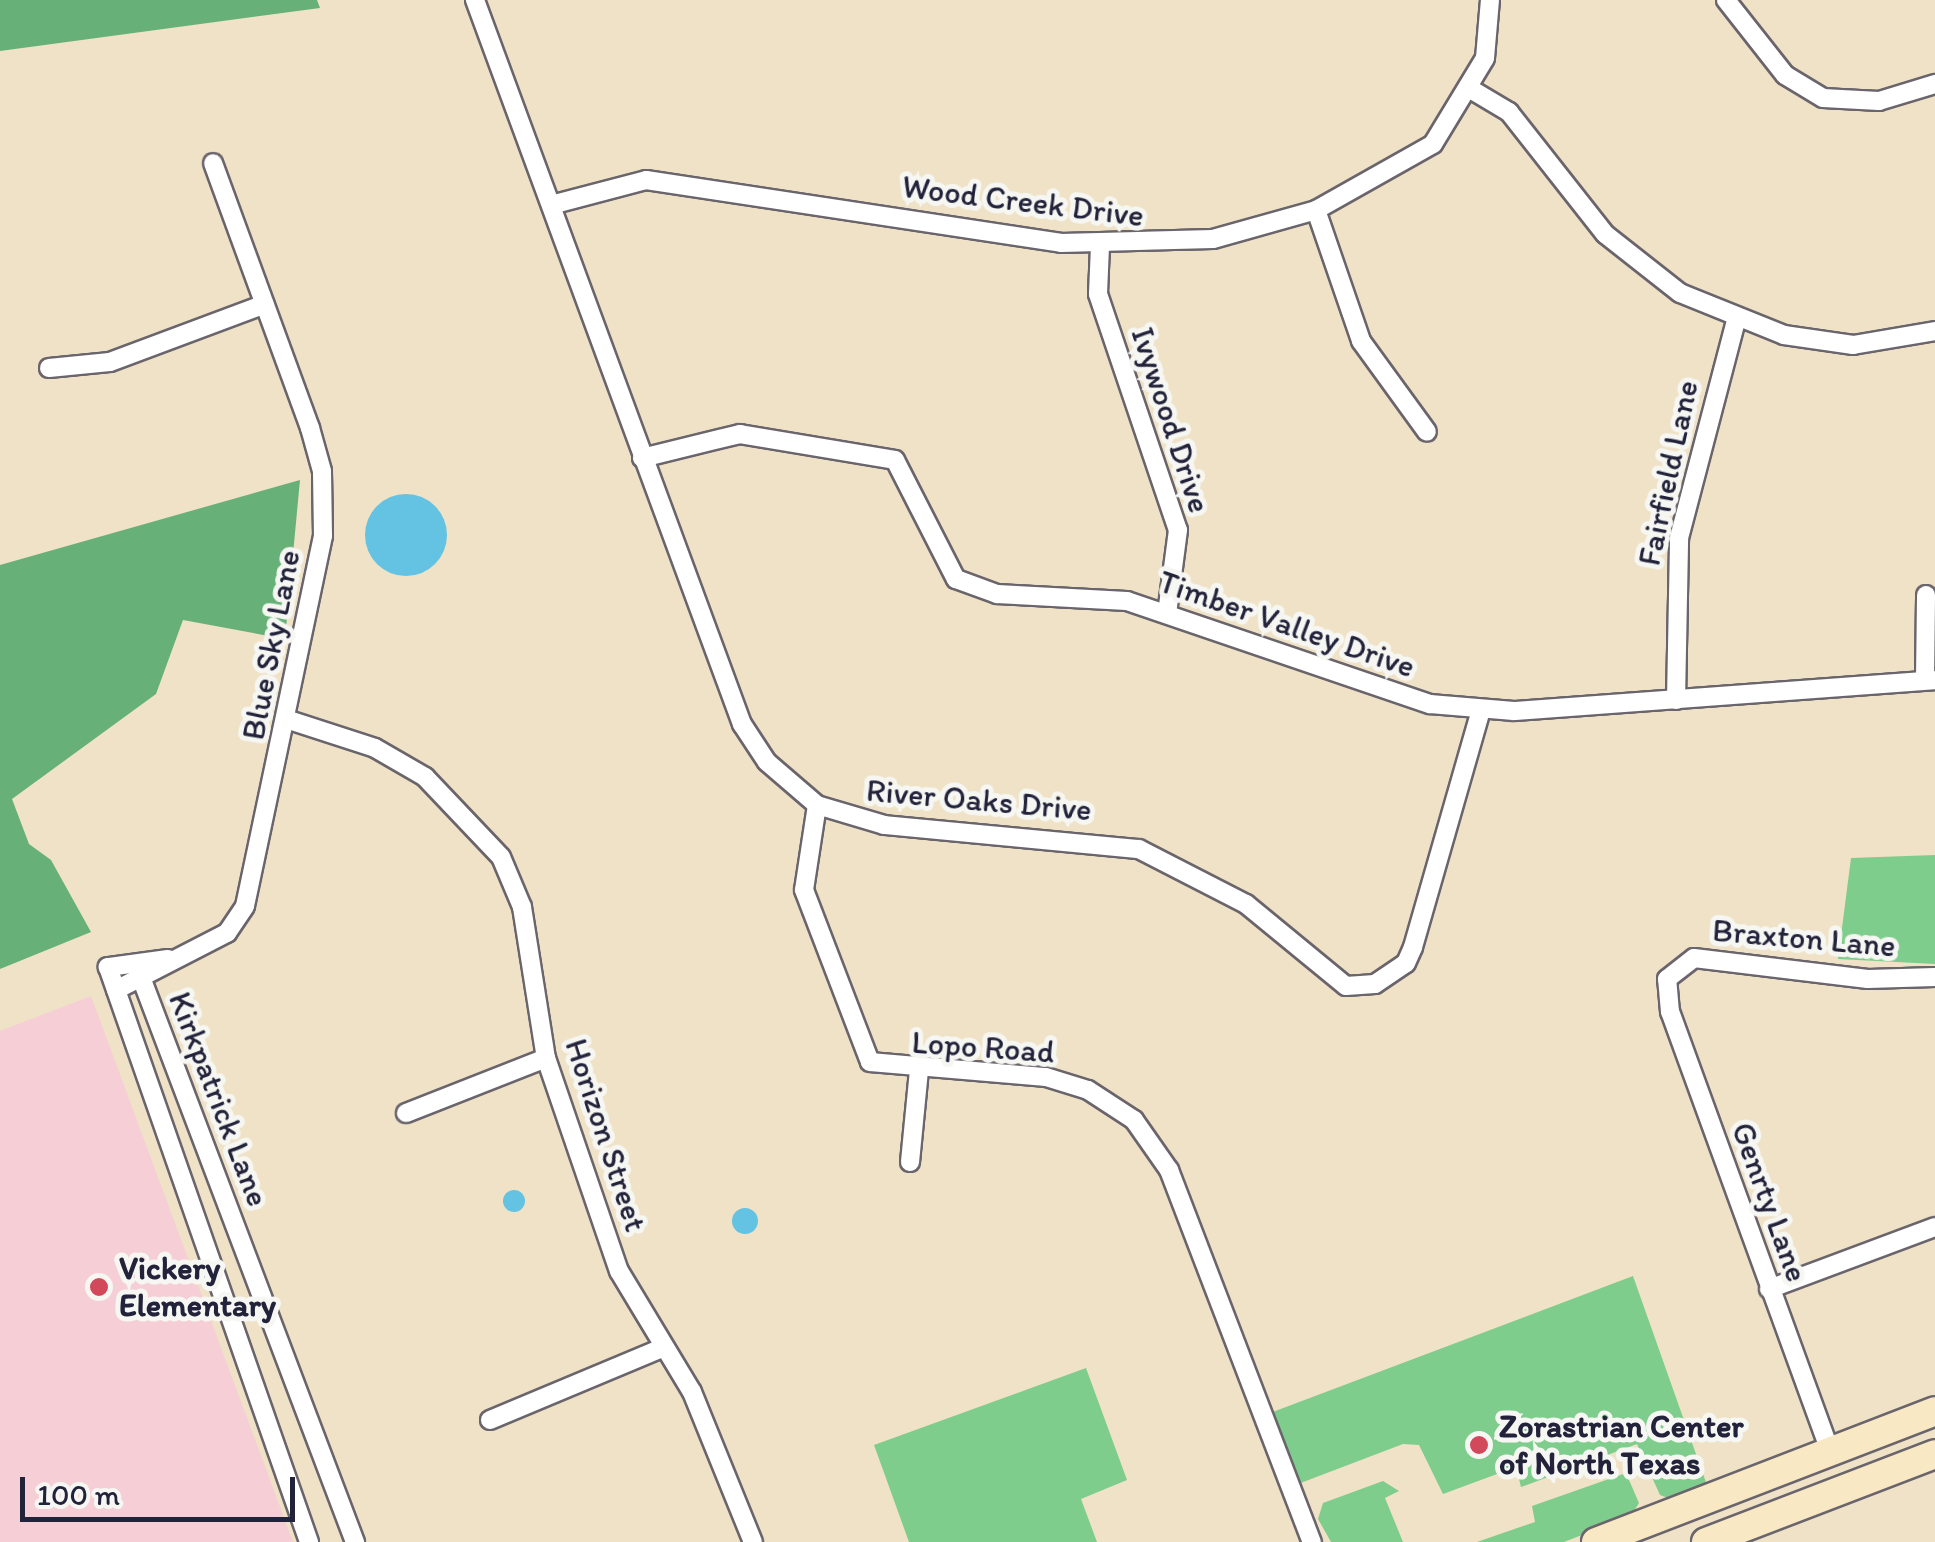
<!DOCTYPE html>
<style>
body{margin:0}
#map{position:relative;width:1935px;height:1542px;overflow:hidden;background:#efe2c6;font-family:Itim,sans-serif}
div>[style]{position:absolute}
.built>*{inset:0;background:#f6cfd6}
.green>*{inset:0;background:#7fcd8d}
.forest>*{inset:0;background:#67b078}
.water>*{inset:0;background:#64c2e2}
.round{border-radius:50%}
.roads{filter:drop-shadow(2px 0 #6a656c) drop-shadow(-2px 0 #6a656c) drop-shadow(0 2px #6a656c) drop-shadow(0 -2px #6a656c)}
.minor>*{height:18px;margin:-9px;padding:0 9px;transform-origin:9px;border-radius:9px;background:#fff}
.secondary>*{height:28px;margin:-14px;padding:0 14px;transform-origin:14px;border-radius:14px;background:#f8e8c3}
.dots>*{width:28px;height:28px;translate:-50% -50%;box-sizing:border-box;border:5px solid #f6f6f2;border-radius:50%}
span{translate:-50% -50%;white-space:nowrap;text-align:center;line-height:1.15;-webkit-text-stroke:10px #f6f6f2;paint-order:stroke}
.street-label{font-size:32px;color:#22223b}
.poi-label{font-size:32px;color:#22223b;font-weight:700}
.left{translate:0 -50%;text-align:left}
.scale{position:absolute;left:20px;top:1477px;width:275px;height:45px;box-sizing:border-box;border:5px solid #22223b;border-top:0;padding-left:12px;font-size:30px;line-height:35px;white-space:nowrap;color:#22223b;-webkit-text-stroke:8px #f6f6f2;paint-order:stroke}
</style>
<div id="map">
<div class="built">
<i style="clip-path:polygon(91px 996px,293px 1542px,0 1542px,0 1031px)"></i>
</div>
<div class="green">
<i style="clip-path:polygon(1935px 855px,1935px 964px,1838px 959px,1851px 858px)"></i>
<i style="clip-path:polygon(1633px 1276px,1708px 1488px,1673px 1500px,1660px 1495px,1637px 1444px,1521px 1487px,1516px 1467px,1443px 1494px,1419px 1445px,1403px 1444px,1298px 1484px,1270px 1413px)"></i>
<i style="clip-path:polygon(1086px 1368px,1127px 1480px,1081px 1499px,1097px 1542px,909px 1542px,874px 1445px)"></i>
<i style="clip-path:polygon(1626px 1473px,1639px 1503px,1631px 1516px,1564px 1542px,1477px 1542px,1535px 1522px,1532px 1506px)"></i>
<i style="clip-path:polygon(1383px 1481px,1399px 1491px,1385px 1498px,1403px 1542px,1331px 1542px,1318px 1519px,1323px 1503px)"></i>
</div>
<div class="forest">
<i style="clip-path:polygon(0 0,317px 0,320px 8px,0 51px)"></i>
<i style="clip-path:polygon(300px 480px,285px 639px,183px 620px,156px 694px,12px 799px,29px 844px,51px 860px,91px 932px,0 969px,0 565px)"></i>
</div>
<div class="water">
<i class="round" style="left:365px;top:494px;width:82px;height:82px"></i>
<i class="round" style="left:503px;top:1190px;width:22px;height:22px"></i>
<i class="round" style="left:732px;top:1208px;width:26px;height:26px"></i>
</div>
<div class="roads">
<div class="minor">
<i style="left:475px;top:0;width:772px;rotate:69.76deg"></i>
<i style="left:742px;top:724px;width:45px;rotate:56.7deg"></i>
<i style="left:767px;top:762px;width:66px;rotate:40.7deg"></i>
<i style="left:817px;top:805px;width:70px;rotate:16.6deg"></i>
<i style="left:884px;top:825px;width:256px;rotate:5.4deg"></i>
<i style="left:1139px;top:849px;width:120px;rotate:27.2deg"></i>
<i style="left:1246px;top:904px;width:129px;rotate:39.4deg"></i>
<i style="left:1346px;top:986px;width:29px;rotate:-4deg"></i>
<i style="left:1375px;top:984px;width:37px;rotate:-34deg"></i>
<i style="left:1406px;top:963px;width:17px;rotate:-66deg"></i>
<i style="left:1413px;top:947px;width:247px;rotate:-74deg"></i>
<i style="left:1726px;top:0;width:95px;rotate:51.8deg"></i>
<i style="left:1785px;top:75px;width:44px;rotate:31.2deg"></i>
<i style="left:1823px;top:98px;width:56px;rotate:3.1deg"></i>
<i style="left:1879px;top:101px;width:59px;rotate:-16.9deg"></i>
<i style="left:1472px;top:90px;width:43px;rotate:30.7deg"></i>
<i style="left:1509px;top:112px;width:155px;rotate:51.8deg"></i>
<i style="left:1605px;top:234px;width:95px;rotate:38.2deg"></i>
<i style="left:1680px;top:293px;width:112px;rotate:22deg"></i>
<i style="left:1784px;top:335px;width:70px;rotate:8.2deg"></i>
<i style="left:1853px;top:345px;width:83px;rotate:-9.7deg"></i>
<i style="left:551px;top:205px;width:98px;rotate:-14.7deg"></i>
<i style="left:646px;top:180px;width:420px;rotate:8.6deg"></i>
<i style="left:1061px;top:243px;width:152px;rotate:-1.5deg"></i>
<i style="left:1213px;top:239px;width:107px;rotate:-15.7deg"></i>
<i style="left:1316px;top:210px;width:134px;rotate:-29.4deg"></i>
<i style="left:1433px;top:144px;width:100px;rotate:-58.8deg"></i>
<i style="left:1485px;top:58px;width:58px;rotate:-85.1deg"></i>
<i style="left:1316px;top:210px;width:139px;rotate:71deg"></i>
<i style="left:1361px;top:341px;width:112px;rotate:54deg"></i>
<i style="left:1100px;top:246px;width:48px;rotate:92.4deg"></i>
<i style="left:1098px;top:294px;width:249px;rotate:71.3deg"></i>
<i style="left:1178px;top:530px;width:84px;rotate:97.5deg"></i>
<i style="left:49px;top:368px;width:61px;rotate:-5.6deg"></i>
<i style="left:110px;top:362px;width:165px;rotate:-20.5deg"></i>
<i style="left:642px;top:458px;width:101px;rotate:-13.8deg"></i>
<i style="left:740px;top:434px;width:157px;rotate:9.5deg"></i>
<i style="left:895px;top:460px;width:134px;rotate:62.9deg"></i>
<i style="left:956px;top:579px;width:44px;rotate:20.1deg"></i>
<i style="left:997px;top:594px;width:130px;rotate:3.1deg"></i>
<i style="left:1127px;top:601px;width:320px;rotate:18.8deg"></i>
<i style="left:1430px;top:704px;width:84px;rotate:4.8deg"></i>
<i style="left:1514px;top:711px;width:422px;rotate:-4.2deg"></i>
<i style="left:1925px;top:680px;width:85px;rotate:-89.3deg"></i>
<i style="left:1676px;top:700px;width:162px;rotate:-88.9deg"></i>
<i style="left:1679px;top:538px;width:224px;rotate:-75.3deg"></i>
<i style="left:289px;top:720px;width:90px;rotate:18deg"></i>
<i style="left:375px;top:748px;width:58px;rotate:30.1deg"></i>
<i style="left:425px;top:777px;width:110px;rotate:46.5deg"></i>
<i style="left:501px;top:857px;width:54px;rotate:67.2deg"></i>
<i style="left:522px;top:907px;width:153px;rotate:81deg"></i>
<i style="left:546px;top:1058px;width:225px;rotate:71.1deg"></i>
<i style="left:619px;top:1271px;width:141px;rotate:58.9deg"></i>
<i style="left:692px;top:1392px;width:162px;rotate:67.9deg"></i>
<i style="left:817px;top:805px;width:86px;rotate:98.7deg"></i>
<i style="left:804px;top:890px;width:184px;rotate:69deg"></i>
<i style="left:870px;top:1062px;width:177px;rotate:4.9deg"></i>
<i style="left:1046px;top:1077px;width:44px;rotate:17.2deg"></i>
<i style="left:1088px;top:1090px;width:55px;rotate:33.1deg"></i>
<i style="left:1134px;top:1120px;width:61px;rotate:55deg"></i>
<i style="left:1169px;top:1170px;width:399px;rotate:69deg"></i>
<i style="left:168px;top:959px;width:61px;rotate:172.4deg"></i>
<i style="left:108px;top:967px;width:609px;rotate:70.73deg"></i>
<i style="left:139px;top:972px;width:610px;rotate:69.25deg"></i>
<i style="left:116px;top:990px;width:125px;rotate:-27.2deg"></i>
<i style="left:227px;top:933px;width:32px;rotate:-56deg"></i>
<i style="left:245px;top:906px;width:378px;rotate:-78.1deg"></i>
<i style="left:323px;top:536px;width:65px;rotate:-90.9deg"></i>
<i style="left:322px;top:471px;width:45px;rotate:-105.6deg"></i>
<i style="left:310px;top:428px;width:282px;rotate:-110.1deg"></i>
<i style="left:406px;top:1113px;width:150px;rotate:-21.4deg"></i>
<i style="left:910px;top:1162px;width:91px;rotate:-84.4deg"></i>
<i style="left:1769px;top:1289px;width:177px;rotate:-20.5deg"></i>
<i style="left:490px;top:1420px;width:184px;rotate:-22.7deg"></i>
<i style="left:1830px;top:1451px;width:467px;rotate:-110deg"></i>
<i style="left:1670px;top:1012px;width:33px;rotate:-95deg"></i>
<i style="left:1667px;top:979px;width:34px;rotate:-38deg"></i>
<i style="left:1694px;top:958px;width:175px;rotate:6.9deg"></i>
<i style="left:1868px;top:979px;width:67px;rotate:-1.7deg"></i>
</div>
<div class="secondary">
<i style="left:1596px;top:1542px;width:363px;rotate:-21.1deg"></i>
<i style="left:1706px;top:1542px;width:245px;rotate:-21deg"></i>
</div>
</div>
<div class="dots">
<i style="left:99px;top:1287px;background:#d1495b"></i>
<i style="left:1479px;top:1445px;background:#d1495b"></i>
</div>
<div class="street-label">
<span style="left:1023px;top:201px;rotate:7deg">Wood Creek Drive</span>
<span style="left:1171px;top:420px;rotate:72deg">Ivywood Drive</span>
<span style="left:1668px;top:473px;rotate:-78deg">Fairfield Lane</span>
<span style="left:1287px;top:624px;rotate:19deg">Timber Valley Drive</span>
<span style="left:271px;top:645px;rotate:-79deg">Blue Sky Lane</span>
<span style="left:979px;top:800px;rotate:5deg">River Oaks Drive</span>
<span style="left:1804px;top:938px;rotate:5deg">Braxton Lane</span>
<span style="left:983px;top:1047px;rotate:4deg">Lopo Road</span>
<span style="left:219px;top:1099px;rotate:69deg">Kirkpatrick Lane</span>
<span style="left:606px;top:1135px;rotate:72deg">Horizon Street</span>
<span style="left:1770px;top:1202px;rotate:70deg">Genrty Lane</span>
</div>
<div class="poi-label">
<span class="left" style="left:119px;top:1287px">Vickery<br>Elementary</span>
<span class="left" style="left:1499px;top:1445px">Zorastrian Center<br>of North Texas</span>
</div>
<div class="scale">100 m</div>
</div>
